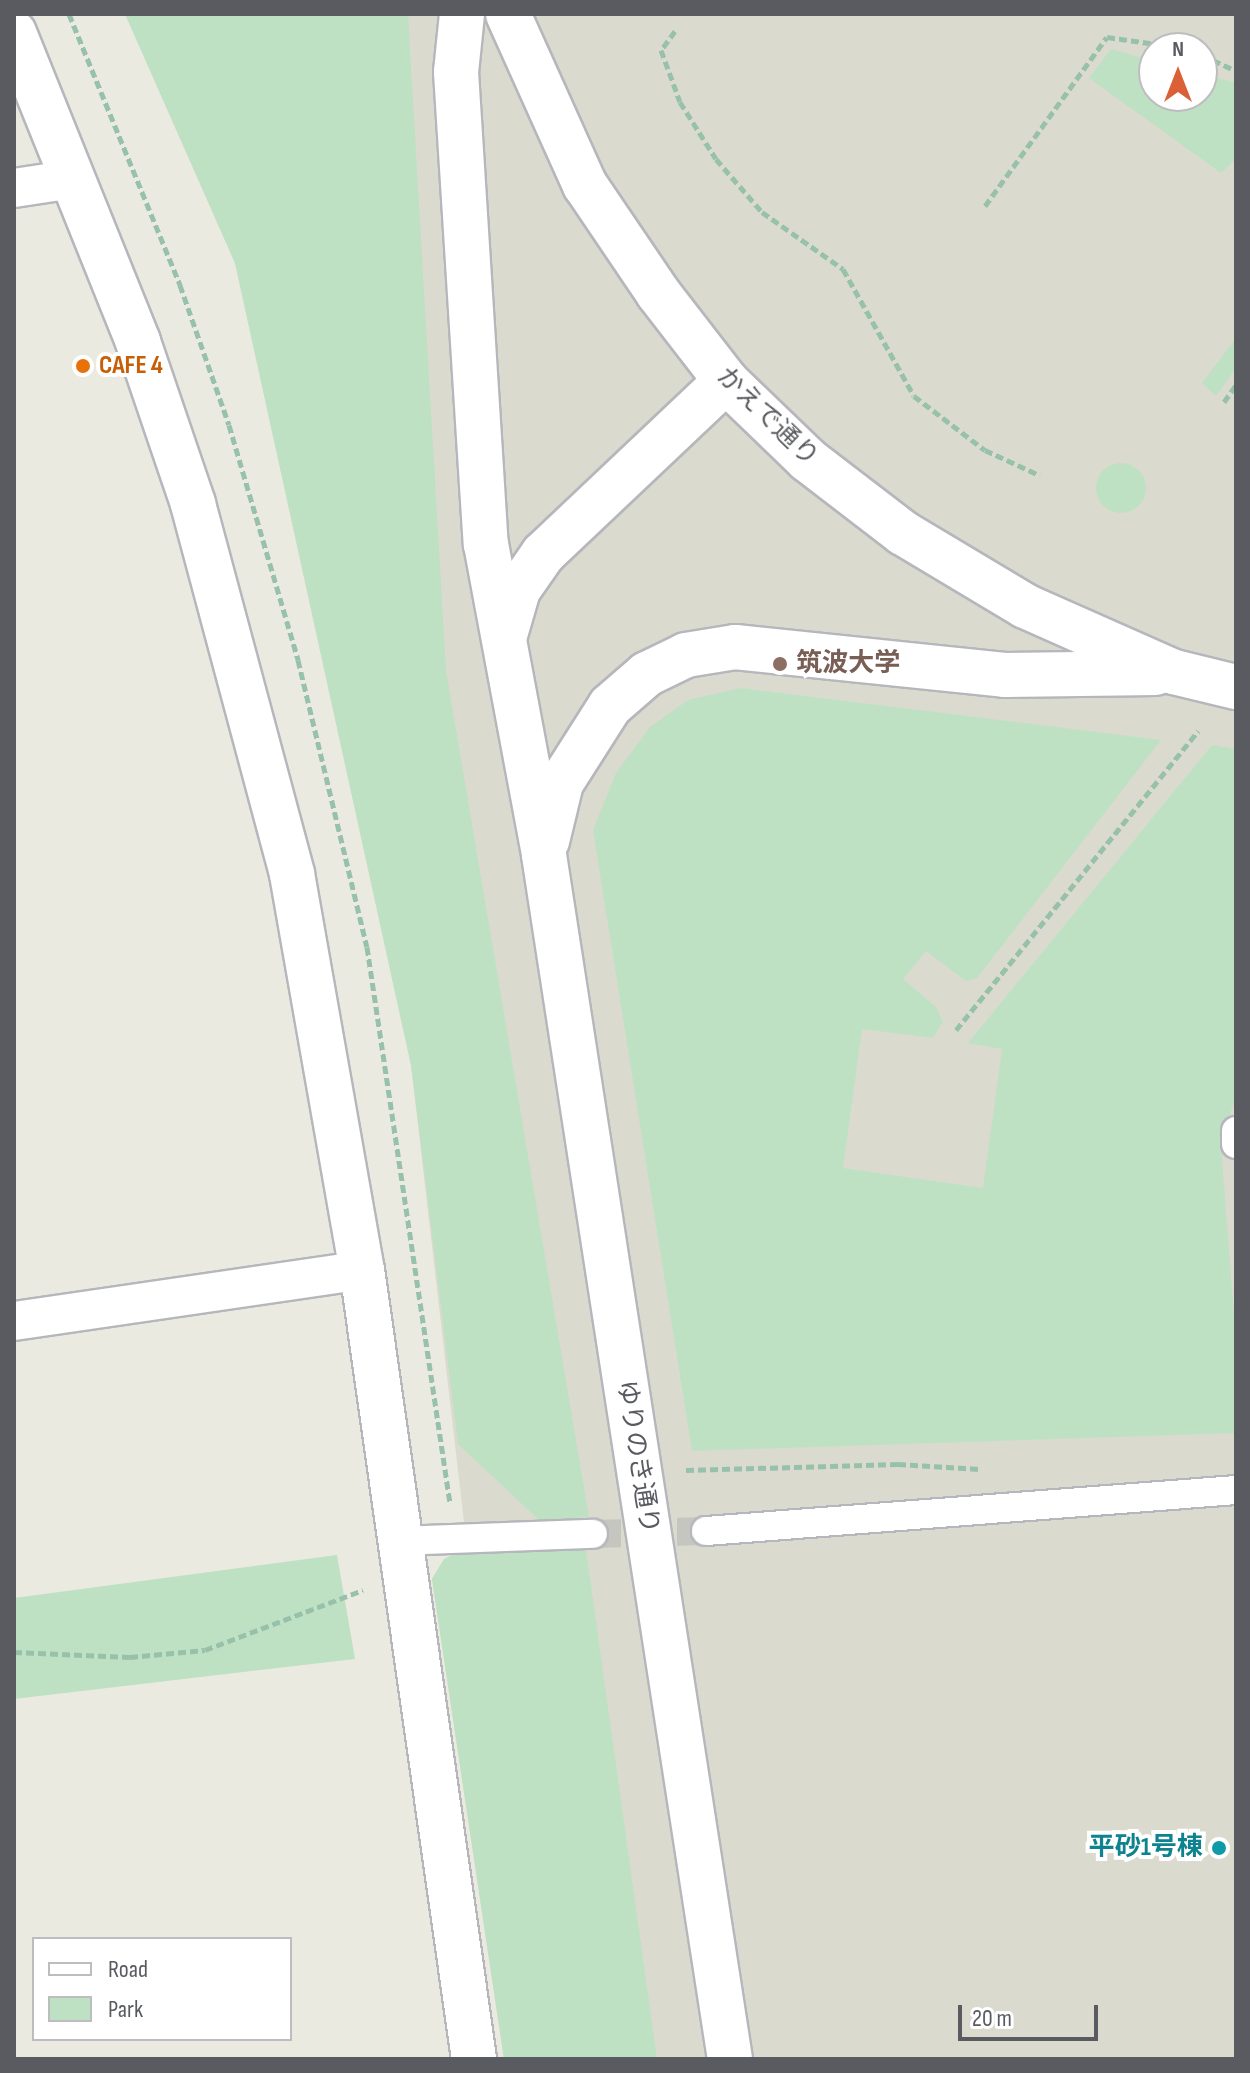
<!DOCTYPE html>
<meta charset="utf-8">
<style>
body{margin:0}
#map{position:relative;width:1250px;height:2073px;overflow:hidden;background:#ebeae0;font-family:"Sofia Sans Condensed","Noto Sans JP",sans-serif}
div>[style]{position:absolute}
.education>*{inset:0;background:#dbdace}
.green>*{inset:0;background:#bee1c4}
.round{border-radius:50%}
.pedestrian-tunnel>*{height:28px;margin-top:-14px;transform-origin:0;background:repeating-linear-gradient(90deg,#c6c6c0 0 28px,transparent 0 42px)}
.path>*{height:5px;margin-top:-2.5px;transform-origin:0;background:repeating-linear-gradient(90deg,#98c1ab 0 8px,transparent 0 12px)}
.roads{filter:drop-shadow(2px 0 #b6b7bc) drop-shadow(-2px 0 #b6b7bc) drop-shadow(0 2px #b6b7bc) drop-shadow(0 -2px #b6b7bc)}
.pedestrian>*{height:28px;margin:-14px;padding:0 14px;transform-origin:14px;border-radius:14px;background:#fff}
.minor>*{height:38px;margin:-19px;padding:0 19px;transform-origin:19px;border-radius:19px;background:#fff}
.tertiary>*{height:44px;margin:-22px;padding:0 22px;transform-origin:22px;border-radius:22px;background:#fff}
.dots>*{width:22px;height:22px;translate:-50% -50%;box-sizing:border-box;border:4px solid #fff;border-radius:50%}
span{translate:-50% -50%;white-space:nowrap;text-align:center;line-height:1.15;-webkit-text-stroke:8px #fff;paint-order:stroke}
.food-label{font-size:26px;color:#c56008;font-weight:700}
.left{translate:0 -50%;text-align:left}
.street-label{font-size:26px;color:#595b60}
.education-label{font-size:26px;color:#785e54;font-weight:700}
.culture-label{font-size:26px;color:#0d838f;font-weight:700}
.right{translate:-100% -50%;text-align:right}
.frame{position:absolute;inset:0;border:16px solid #595b60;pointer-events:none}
.legend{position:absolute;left:32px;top:1937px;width:260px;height:104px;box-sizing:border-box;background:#fff;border:2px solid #bdbdbf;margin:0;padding:10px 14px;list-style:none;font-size:24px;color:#595b60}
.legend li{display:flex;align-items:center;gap:16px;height:40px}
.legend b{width:40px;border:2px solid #bdbdbf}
.north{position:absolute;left:1138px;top:32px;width:80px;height:80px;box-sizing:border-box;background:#fff;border:2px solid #bdbdbf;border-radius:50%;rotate:0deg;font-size:22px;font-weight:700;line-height:32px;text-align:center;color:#595b60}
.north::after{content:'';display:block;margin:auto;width:28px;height:36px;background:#dc6035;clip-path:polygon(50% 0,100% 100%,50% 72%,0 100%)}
.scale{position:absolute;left:958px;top:2005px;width:140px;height:36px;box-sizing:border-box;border:4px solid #595b60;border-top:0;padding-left:10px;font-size:24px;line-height:28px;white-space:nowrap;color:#595b60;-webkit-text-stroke:6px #fff;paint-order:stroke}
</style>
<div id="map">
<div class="education">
<i style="clip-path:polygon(evenodd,125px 14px,1236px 14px,1236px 2059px,504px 2059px,432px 1579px,444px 1559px,467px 1548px,411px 1065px,235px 263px,125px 14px,1154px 48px,1202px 48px,1202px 96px,1154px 96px,1154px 48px)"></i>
</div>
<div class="green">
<i style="clip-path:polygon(125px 14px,408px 14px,446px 670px,589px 1517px,539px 1520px,458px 1444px,411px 1065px,235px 263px)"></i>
<i style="clip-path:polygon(1111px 49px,1154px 61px,1154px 96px,1202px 96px,1202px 74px,1236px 83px,1236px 159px,1221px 173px,1089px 78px)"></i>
<i style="clip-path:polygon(1236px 338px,1236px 368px,1216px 396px,1202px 383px)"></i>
<i class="round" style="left:1096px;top:463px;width:50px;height:50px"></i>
<i style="clip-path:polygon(740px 688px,1161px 740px,977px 978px,966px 981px,926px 951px,903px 979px,936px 1007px,943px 1022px,933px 1038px,862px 1029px,843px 1168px,983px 1188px,1002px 1049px,968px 1043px,1212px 745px,1236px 749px,1236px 1095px,1221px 1145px,1236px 1342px,1236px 1433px,692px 1451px,593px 830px,616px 773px,650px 727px,688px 700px)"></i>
<i style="clip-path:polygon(585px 1542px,657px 2059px,504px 2059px,432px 1579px,444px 1559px,467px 1548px)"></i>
<i style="clip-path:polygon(337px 1555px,355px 1659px,14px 1699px,14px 1598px)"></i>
</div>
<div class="pedestrian-tunnel">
<i style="left:593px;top:1534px;width:113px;rotate:-1.5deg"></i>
</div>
<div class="path">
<i style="left:69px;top:14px;width:293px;rotate:67.7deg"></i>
<i style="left:180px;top:285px;width:148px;rotate:70.7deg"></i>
<i style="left:229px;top:425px;width:245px;rotate:73.6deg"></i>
<i style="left:298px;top:660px;width:295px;rotate:76.5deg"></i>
<i style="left:367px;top:947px;width:562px;rotate:81.51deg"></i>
<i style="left:675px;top:31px;width:24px;rotate:126deg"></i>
<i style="left:661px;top:50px;width:55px;rotate:69.9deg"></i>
<i style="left:680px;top:102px;width:67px;rotate:57.7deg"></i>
<i style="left:716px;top:159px;width:70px;rotate:49deg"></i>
<i style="left:762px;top:212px;width:99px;rotate:35.1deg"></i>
<i style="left:843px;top:269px;width:145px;rotate:60.8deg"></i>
<i style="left:914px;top:396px;width:89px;rotate:37.3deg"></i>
<i style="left:985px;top:450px;width:60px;rotate:24.8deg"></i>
<i style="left:1202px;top:55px;width:38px;rotate:25deg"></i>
<i style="left:985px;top:206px;width:208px;rotate:-54.2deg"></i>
<i style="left:1107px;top:37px;width:78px;rotate:8.1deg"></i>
<i style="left:1224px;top:402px;width:21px;rotate:-55deg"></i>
<i style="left:956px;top:1030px;width:385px;rotate:-51deg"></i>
<i style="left:686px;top:1470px;width:212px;rotate:-1.6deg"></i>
<i style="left:898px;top:1464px;width:82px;rotate:3.5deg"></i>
<i style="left:14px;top:1652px;width:116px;rotate:2.5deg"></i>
<i style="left:130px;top:1657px;width:75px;rotate:-5.3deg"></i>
<i style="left:205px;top:1650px;width:169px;rotate:-20.8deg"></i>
</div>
<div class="roads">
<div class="pedestrian">
<i style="left:1236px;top:1131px;width:13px;rotate:90deg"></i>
<i style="left:706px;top:1531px;width:532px;rotate:-4.42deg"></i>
<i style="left:398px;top:1541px;width:195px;rotate:-2.1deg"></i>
</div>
<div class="minor">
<i style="left:14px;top:188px;width:60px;rotate:-8.7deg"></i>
<i style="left:14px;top:1321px;width:352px;rotate:-8.3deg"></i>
</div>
<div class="tertiary">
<i style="left:462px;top:14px;width:58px;rotate:95.9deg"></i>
<i style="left:456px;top:72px;width:473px;rotate:86.4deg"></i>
<i style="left:486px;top:544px;width:316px;rotate:79.4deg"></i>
<i style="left:544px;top:855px;width:1218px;rotate:81.22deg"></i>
<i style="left:508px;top:14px;width:188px;rotate:65.8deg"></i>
<i style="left:585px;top:185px;width:130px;rotate:55.9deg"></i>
<i style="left:658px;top:293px;width:111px;rotate:52.3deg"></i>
<i style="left:726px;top:381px;width:114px;rotate:43.9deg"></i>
<i style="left:808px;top:460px;width:120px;rotate:37.5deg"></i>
<i style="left:903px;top:533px;width:142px;rotate:30.9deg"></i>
<i style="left:1025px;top:606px;width:163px;rotate:23.9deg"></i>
<i style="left:1174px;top:672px;width:64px;rotate:13.6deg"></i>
<i style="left:14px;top:33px;width:333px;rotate:68.1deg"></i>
<i style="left:138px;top:342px;width:171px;rotate:71.2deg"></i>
<i style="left:193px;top:504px;width:383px;rotate:75deg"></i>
<i style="left:292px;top:874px;width:402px;rotate:80deg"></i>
<i style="left:362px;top:1270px;width:797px;rotate:81.92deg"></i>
<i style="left:505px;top:635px;width:47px;rotate:-73.9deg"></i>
<i style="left:518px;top:590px;width:44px;rotate:-55.2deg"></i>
<i style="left:543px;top:554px;width:252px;rotate:-43.4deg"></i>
<i style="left:547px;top:841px;width:60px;rotate:-76.4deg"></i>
<i style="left:561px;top:783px;width:91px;rotate:-57.5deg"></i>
<i style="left:610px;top:706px;width:49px;rotate:-40.9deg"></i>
<i style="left:647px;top:674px;width:43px;rotate:-26deg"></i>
<i style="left:686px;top:655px;width:50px;rotate:-9.3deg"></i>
<i style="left:735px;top:647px;width:271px;rotate:5.9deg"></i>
<i style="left:1005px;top:675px;width:151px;rotate:-0.8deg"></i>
</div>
</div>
<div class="dots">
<i style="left:83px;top:366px;background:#e8710a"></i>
<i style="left:780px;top:664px;background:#8d6e63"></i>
<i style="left:1219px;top:1848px;background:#0f9aa8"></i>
</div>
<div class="food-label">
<span class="left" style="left:99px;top:366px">CAFE 4</span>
</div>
<div class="street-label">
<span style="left:767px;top:417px;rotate:44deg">かえで通り</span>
<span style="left:637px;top:1457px;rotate:81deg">ゆりのき通り</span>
</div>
<div class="education-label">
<span class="left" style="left:796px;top:664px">筑波大学</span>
</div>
<div class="culture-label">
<span class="right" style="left:1203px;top:1848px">平砂1号棟</span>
</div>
<div class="frame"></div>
<ul class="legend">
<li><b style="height:10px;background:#fff"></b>Road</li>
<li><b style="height:22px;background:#bee1c4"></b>Park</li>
</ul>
<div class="north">N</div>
<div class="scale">20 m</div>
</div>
